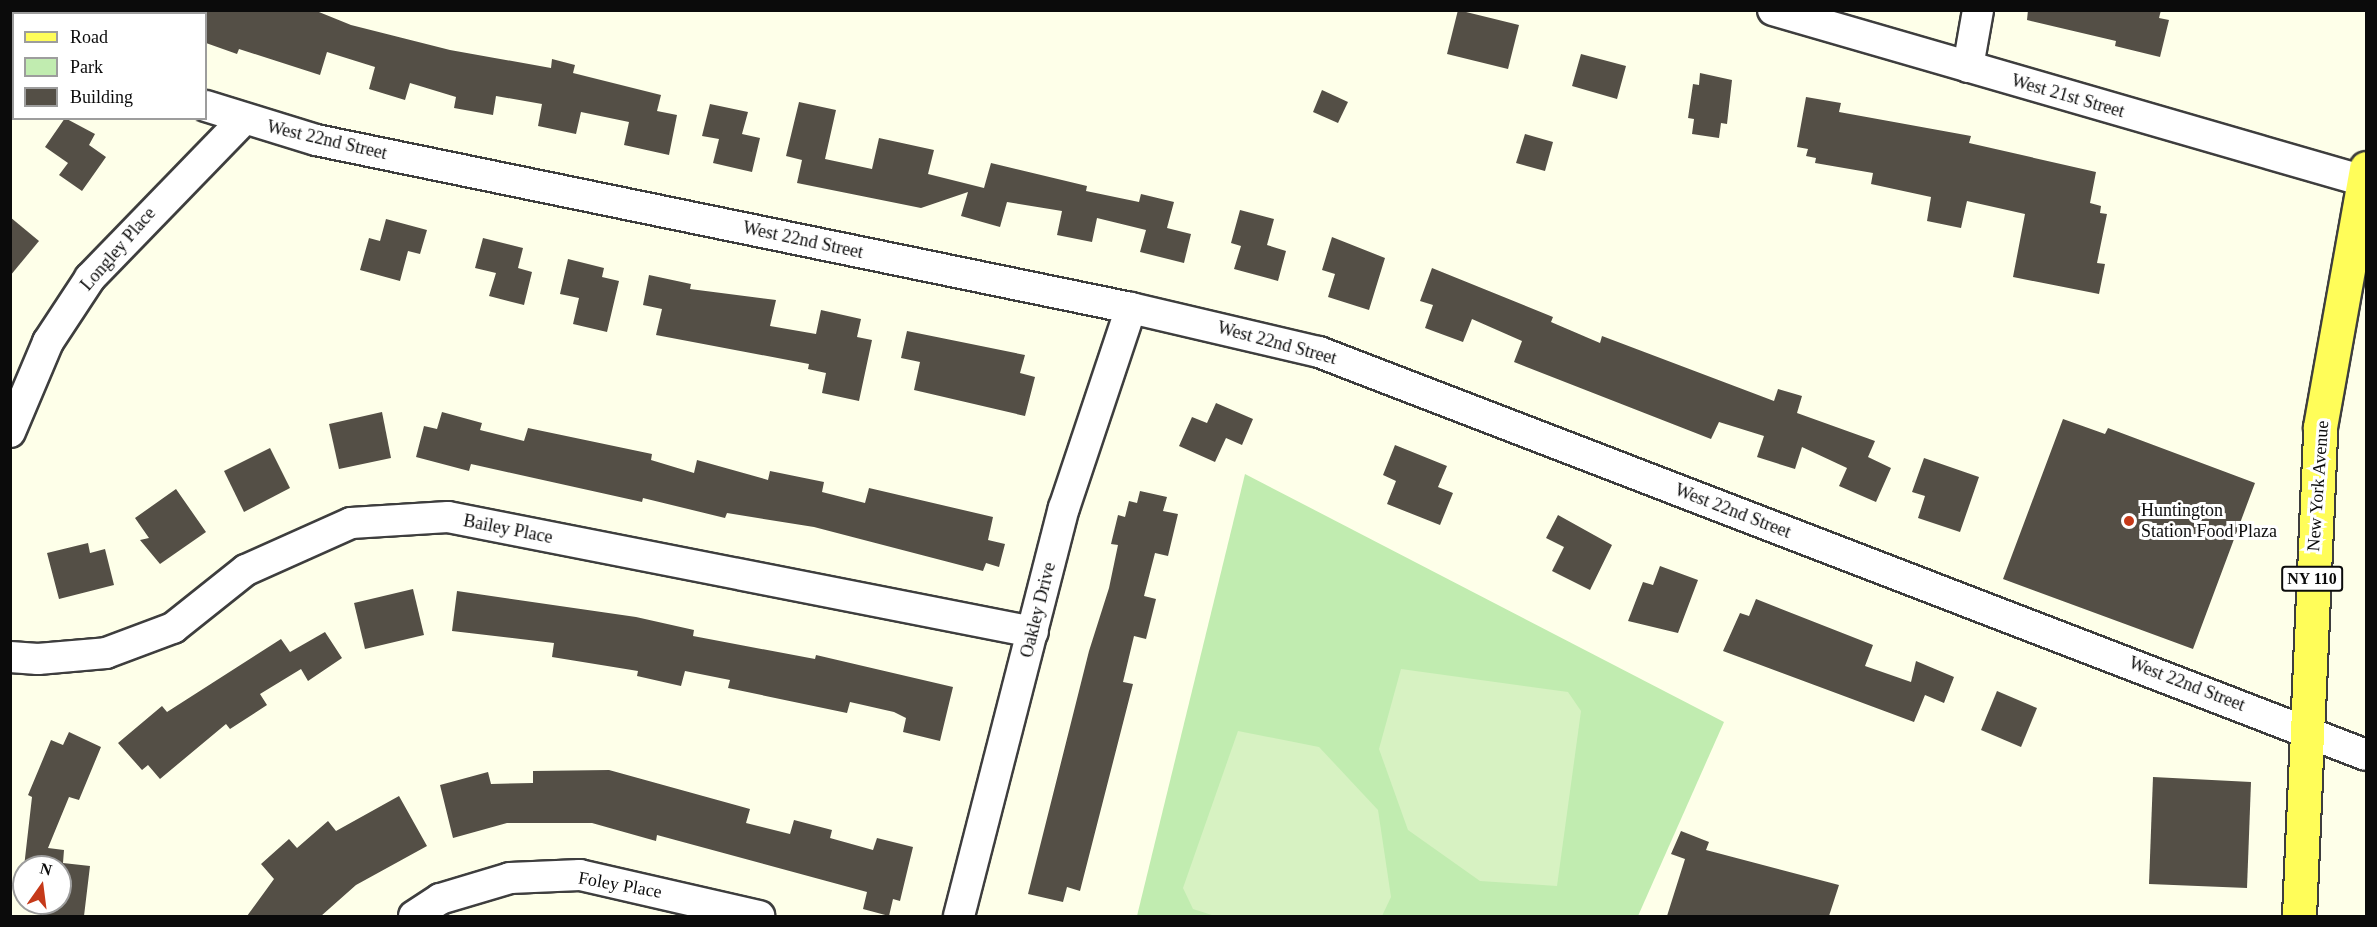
<!DOCTYPE html>
<style>
body{margin:0}
#map{position:relative;width:2377px;height:927px;overflow:hidden;background:#feffe9;font-family:"Times New Roman",serif}
div>[style]{position:absolute}
.green>*{inset:0;background:#c1ecb0}
.pitch>*{inset:0;background:#d7f2c2}
.building>*{inset:0;background:#544f46}
.roads{filter:drop-shadow(2px 0 #3e3e3e) drop-shadow(-2px 0 #3e3e3e) drop-shadow(0 2px #3e3e3e) drop-shadow(0 -2px #3e3e3e)}
.street>*{height:30px;margin:-15px;padding:0 15px;transform-origin:15px;border-radius:15px;background:#fff}
.primary>*{height:33px;margin:-16.5px;padding:0 16.5px;transform-origin:16.5px;border-radius:16.5px;background:#fffd59}
.dots>*{width:16px;height:16px;translate:-50% -50%;box-sizing:border-box;border:3px solid #fff;border-radius:50%}
span{translate:-50% -50%;white-space:nowrap;text-align:center;line-height:1.15;-webkit-text-stroke:6px #fff;paint-order:stroke}
.shield-label span{padding:2px 4px;background:#fff;border:2px solid;border-radius:4px;-webkit-text-stroke-width:0}
.shield-label{font-size:16px;color:#0b0b0b;font-weight:700}
.street-label{font-size:18px;color:#0b0b0b}
.poi-label{font-size:18px;color:#0b0b0b}
.left{translate:0 -50%;text-align:left}
.frame{position:absolute;inset:0;border:12px solid #0b0b0b;pointer-events:none}
.legend{position:absolute;left:12px;top:12px;width:195px;height:108px;box-sizing:border-box;background:#fff;border:2px solid #9d9d9d;margin:0;padding:8px 10px;list-style:none;font-size:18px;color:#0b0b0b}
.legend li{display:flex;align-items:center;gap:12px;height:30px}
.legend b{width:30px;border:2px solid #9d9d9d}
.north{position:absolute;left:12px;top:855px;width:60px;height:60px;box-sizing:border-box;background:#fff;border:2px solid #9d9d9d;border-radius:50%;rotate:14deg;font-size:16px;font-weight:700;line-height:24px;text-align:center;color:#0b0b0b}
.north::after{content:'';display:block;margin:auto;width:21px;height:27px;background:#c53919;clip-path:polygon(50% 0,100% 100%,50% 72%,0 100%)}
</style>
<div id="map">
<div class="green">
<i style="clip-path:polygon(1245px 474px,1724px 722px,1638px 916px,1137px 916px)"></i>
</div>
<div class="pitch">
<i style="clip-path:polygon(1401px 669px,1568px 692px,1581px 711px,1557px 886px,1480px 881px,1408px 830px,1379px 749px)"></i>
<i style="clip-path:polygon(1238px 731px,1319px 747px,1378px 810px,1391px 897px,1382px 916px,1215px 916px,1193px 909px,1183px 888px)"></i>
</div>
<div class="building">
<i style="clip-path:polygon(206px 10px,314px 10px,351px 25px,450px 50px,551px 68px,552px 59px,575px 65px,573px 73px,661px 95px,657px 111px,677px 115px,669px 155px,624px 145px,629px 122px,581px 112px,576px 134px,538px 126px,542px 104px,496px 96px,493px 115px,454px 108px,456px 97px,410px 83px,405px 100px,369px 89px,375px 67px,327px 52px,320px 75px,239px 49px,237px 54px,206px 43px)"></i>
<i style="clip-path:polygon(1458px 10px,1519px 25px,1508px 69px,1447px 54px)"></i>
<i style="clip-path:polygon(2028px 10px,2161px 10px,2159px 18px,2169px 20px,2160px 57px,2115px 46px,2116px 41px,2027px 20px)"></i>
<i style="clip-path:polygon(1581px 54px,1626px 66px,1617px 99px,1572px 86px)"></i>
<i style="clip-path:polygon(1700px 73px,1732px 80px,1727px 124px,1721px 123px,1719px 138px,1692px 134px,1694px 119px,1688px 118px,1693px 84px,1699px 85px)"></i>
<i style="clip-path:polygon(1322px 90px,1348px 102px,1338px 123px,1313px 112px)"></i>
<i style="clip-path:polygon(1806px 97px,1841px 103px,1839px 112px,1971px 136px,1969px 143px,2096px 172px,2090px 203px,2101px 206px,2100px 213px,2107px 214px,2097px 263px,2105px 264px,2099px 294px,2013px 277px,2025px 214px,1967px 201px,1961px 228px,1927px 221px,1931px 197px,1871px 184px,1873px 173px,1815px 163px,1816px 158px,1806px 156px,1808px 149px,1797px 147px)"></i>
<i style="clip-path:polygon(799px 102px,836px 110px,825px 159px,872px 169px,879px 138px,934px 150px,928px 174px,984px 188px,991px 163px,1087px 186px,1086px 191px,1139px 202px,1141px 194px,1174px 202px,1167px 228px,1191px 234px,1184px 263px,1140px 252px,1146px 230px,1097px 218px,1092px 242px,1057px 235px,1062px 211px,1007px 202px,1000px 227px,961px 216px,968px 192px,921px 208px,797px 183px,802px 160px,786px 156px)"></i>
<i style="clip-path:polygon(710px 104px,748px 112px,742px 134px,760px 138px,752px 172px,713px 163px,719px 139px,702px 136px)"></i>
<i style="clip-path:polygon(65px 118px,95px 134px,89px 145px,106px 157px,82px 191px,59px 175px,68px 163px,45px 147px)"></i>
<i style="clip-path:polygon(1525px 134px,1553px 142px,1545px 171px,1516px 163px)"></i>
<i style="clip-path:polygon(1240px 210px,1274px 219px,1267px 245px,1286px 251px,1278px 281px,1234px 269px,1241px 246px,1231px 243px)"></i>
<i style="clip-path:polygon(10px 217px,39px 241px,10px 276px)"></i>
<i style="clip-path:polygon(386px 219px,427px 230px,420px 254px,408px 251px,400px 281px,360px 270px,369px 238px,380px 241px)"></i>
<i style="clip-path:polygon(1332px 237px,1385px 258px,1369px 310px,1328px 297px,1335px 274px,1322px 270px)"></i>
<i style="clip-path:polygon(483px 238px,523px 248px,518px 268px,532px 272px,524px 305px,489px 296px,496px 273px,475px 268px)"></i>
<i style="clip-path:polygon(568px 259px,604px 268px,602px 277px,619px 281px,607px 332px,573px 324px,579px 298px,560px 294px)"></i>
<i style="clip-path:polygon(1432px 268px,1553px 317px,1551px 322px,1600px 343px,1602px 336px,1774px 401px,1778px 389px,1802px 396px,1797px 413px,1875px 441px,1868px 457px,1891px 468px,1876px 502px,1839px 486px,1847px 468px,1802px 447px,1795px 469px,1757px 457px,1764px 436px,1719px 422px,1711px 439px,1514px 362px,1522px 341px,1472px 319px,1463px 342px,1425px 328px,1433px 305px,1420px 301px)"></i>
<i style="clip-path:polygon(649px 275px,691px 284px,690px 289px,776px 300px,770px 326px,816px 334px,821px 310px,861px 319px,857px 337px,872px 340px,859px 401px,822px 393px,826px 373px,808px 369px,809px 364px,656px 335px,662px 309px,643px 305px)"></i>
<i style="clip-path:polygon(907px 331px,1025px 355px,1020px 373px,1035px 377px,1025px 416px,914px 390px,920px 362px,901px 358px)"></i>
<i style="clip-path:polygon(1216px 403px,1253px 419px,1242px 445px,1226px 438px,1215px 462px,1179px 446px,1192px 417px,1207px 423px)"></i>
<i style="clip-path:polygon(382px 412px,391px 458px,339px 469px,329px 424px)"></i>
<i style="clip-path:polygon(442px 412px,482px 423px,480px 430px,524px 441px,528px 428px,652px 454px,651px 460px,694px 473px,697px 460px,768px 480px,770px 471px,824px 482px,822px 492px,865px 503px,869px 488px,993px 517px,988px 540px,1005px 544px,999px 567px,986px 563px,983px 571px,814px 527px,727px 513px,725px 518px,643px 498px,642px 502px,471px 464px,469px 471px,416px 457px,424px 426px,437px 429px)"></i>
<i style="clip-path:polygon(2063px 419px,2105px 434px,2108px 428px,2255px 483px,2193px 649px,2003px 579px)"></i>
<i style="clip-path:polygon(1395px 445px,1447px 466px,1438px 487px,1453px 493px,1440px 525px,1387px 504px,1396px 481px,1383px 475px)"></i>
<i style="clip-path:polygon(270px 448px,290px 488px,244px 512px,224px 471px)"></i>
<i style="clip-path:polygon(1924px 458px,1979px 477px,1960px 532px,1918px 518px,1925px 496px,1912px 492px)"></i>
<i style="clip-path:polygon(176px 489px,206px 532px,160px 564px,140px 540px,149px 538px,135px 518px)"></i>
<i style="clip-path:polygon(1140px 491px,1167px 497px,1163px 511px,1178px 514px,1168px 556px,1155px 553px,1144px 596px,1156px 599px,1146px 639px,1134px 636px,1123px 682px,1133px 684px,1080px 891px,1067px 887px,1063px 902px,1028px 894px,1089px 651px,1109px 588px,1118px 545px,1111px 544px,1118px 515px,1125px 517px,1129px 501px,1137px 503px)"></i>
<i style="clip-path:polygon(1558px 515px,1612px 545px,1590px 590px,1552px 571px,1564px 547px,1546px 538px)"></i>
<i style="clip-path:polygon(88px 543px,90px 553px,105px 549px,114px 585px,59px 599px,47px 553px)"></i>
<i style="clip-path:polygon(1660px 566px,1698px 580px,1678px 633px,1628px 621px,1643px 582px,1653px 585px)"></i>
<i style="clip-path:polygon(413px 589px,424px 635px,365px 649px,354px 603px)"></i>
<i style="clip-path:polygon(457px 591px,636px 617px,694px 630px,693px 636px,815px 659px,816px 655px,953px 687px,940px 741px,903px 732px,906px 718px,894px 712px,850px 702px,847px 713px,728px 688px,730px 680px,685px 671px,681px 686px,637px 676px,638px 671px,552px 657px,554px 643px,452px 631px)"></i>
<i style="clip-path:polygon(1756px 599px,1873px 645px,1865px 666px,1911px 682px,1916px 661px,1954px 677px,1944px 703px,1925px 695px,1914px 722px,1723px 651px,1740px 613px,1749px 616px)"></i>
<i style="clip-path:polygon(325px 632px,342px 658px,308px 681px,301px 669px,260px 694px,267px 705px,230px 729px,226px 724px,160px 779px,148px 765px,142px 770px,118px 743px,162px 706px,167px 712px,281px 639px,290px 652px)"></i>
<i style="clip-path:polygon(1997px 691px,2037px 708px,2021px 747px,1981px 730px)"></i>
<i style="clip-path:polygon(69px 732px,101px 747px,79px 800px,69px 797px,48px 848px,64px 850px,63px 863px,90px 866px,84px 916px,40px 916px,42px 903px,60px 903px,60px 867px,24px 867px,32px 797px,28px 795px,51px 740px,63px 745px)"></i>
<i style="clip-path:polygon(609px 770px,750px 809px,746px 823px,790px 834px,794px 820px,832px 830px,830px 838px,873px 850px,877px 838px,913px 847px,900px 901px,893px 899px,889px 916px,863px 909px,867px 892px,657px 835px,656px 841px,592px 823px,507px 823px,453px 838px,440px 785px,488px 772px,491px 784px,533px 783px,533px 771px)"></i>
<i style="clip-path:polygon(2153px 777px,2251px 782px,2247px 888px,2149px 884px)"></i>
<i style="clip-path:polygon(399px 796px,427px 846px,356px 885px,321px 916px,247px 916px,274px 879px,261px 864px,289px 839px,297px 848px,328px 821px,336px 831px)"></i>
<i style="clip-path:polygon(1681px 831px,1709px 842px,1706px 850px,1839px 885px,1829px 916px,1667px 916px,1685px 859px,1671px 854px)"></i>
</div>
<div class="roads">
<div class="street">
<i style="left:39px;top:10px;width:6px;rotate:39deg"></i>
<i style="left:1773px;top:10px;width:615px;rotate:16.14deg"></i>
<i style="left:1968px;top:67px;width:58px;rotate:-80deg"></i>
<i style="left:206px;top:106px;width:115px;rotate:17.2deg"></i>
<i style="left:316px;top:140px;width:832px;rotate:11.65deg"></i>
<i style="left:1131px;top:308px;width:193px;rotate:13.2deg"></i>
<i style="left:1319px;top:352px;width:1122px;rotate:21.05deg"></i>
<i style="left:10px;top:432px;width:98px;rotate:-67.1deg"></i>
<i style="left:48px;top:342px;width:77px;rotate:-56.7deg"></i>
<i style="left:90px;top:278px;width:219px;rotate:-45.9deg"></i>
<i style="left:10px;top:657px;width:28px;rotate:4deg"></i>
<i style="left:38px;top:659px;width:68px;rotate:-5deg"></i>
<i style="left:106px;top:653px;width:72px;rotate:-20.5deg"></i>
<i style="left:173px;top:628px;width:93px;rotate:-38.5deg"></i>
<i style="left:246px;top:570px;width:115px;rotate:-24.1deg"></i>
<i style="left:351px;top:523px;width:97px;rotate:-3.5deg"></i>
<i style="left:448px;top:517px;width:596px;rotate:11.12deg"></i>
<i style="left:414px;top:916px;width:31px;rotate:-33deg"></i>
<i style="left:440px;top:899px;width:73px;rotate:-16.7deg"></i>
<i style="left:510px;top:878px;width:70px;rotate:-2.5deg"></i>
<i style="left:580px;top:875px;width:184px;rotate:12.9deg"></i>
<i style="left:959px;top:916px;width:421px;rotate:-75.6deg"></i>
<i style="left:1064px;top:508px;width:211px;rotate:-71.5deg"></i>
</div>
<div class="primary">
<i style="left:2299px;top:916px;width:489px;rotate:-87.5deg"></i>
<i style="left:2320px;top:427px;width:263px;rotate:-79.9deg"></i>
</div>
</div>
<div class="dots">
<i style="left:2129px;top:521px;background:#c53919"></i>
</div>
<div class="shield-label">
<span style="left:2312px;top:579px">NY 110</span>
</div>
<div class="street-label">
<span style="left:2068px;top:96px;rotate:16deg">West 21st Street</span>
<span style="left:327px;top:140px;rotate:13deg">West 22nd Street</span>
<span style="left:803px;top:240px;rotate:12deg">West 22nd Street</span>
<span style="left:118px;top:249px;rotate:-49deg">Longley Place</span>
<span style="left:1277px;top:343px;rotate:15deg">West 22nd Street</span>
<span style="left:2318px;top:486px;rotate:-86deg">New York Avenue</span>
<span style="left:1733px;top:511px;rotate:21deg">West 22nd Street</span>
<span style="left:508px;top:529px;rotate:11deg">Bailey Place</span>
<span style="left:1038px;top:610px;rotate:-76deg">Oakley Drive</span>
<span style="left:2187px;top:684px;rotate:21deg">West 22nd Street</span>
<span style="left:620px;top:885px;rotate:10deg">Foley Place</span>
</div>
<div class="poi-label">
<span class="left" style="left:2141px;top:521px">Huntington<br>Station Food Plaza</span>
</div>
<div class="frame"></div>
<ul class="legend">
<li><b style="height:8px;background:#fffd59"></b>Road</li>
<li><b style="height:16px;background:#c1ecb0"></b>Park</li>
<li><b style="height:16px;background:#544f46"></b>Building</li>
</ul>
<div class="north">N</div>
</div>
